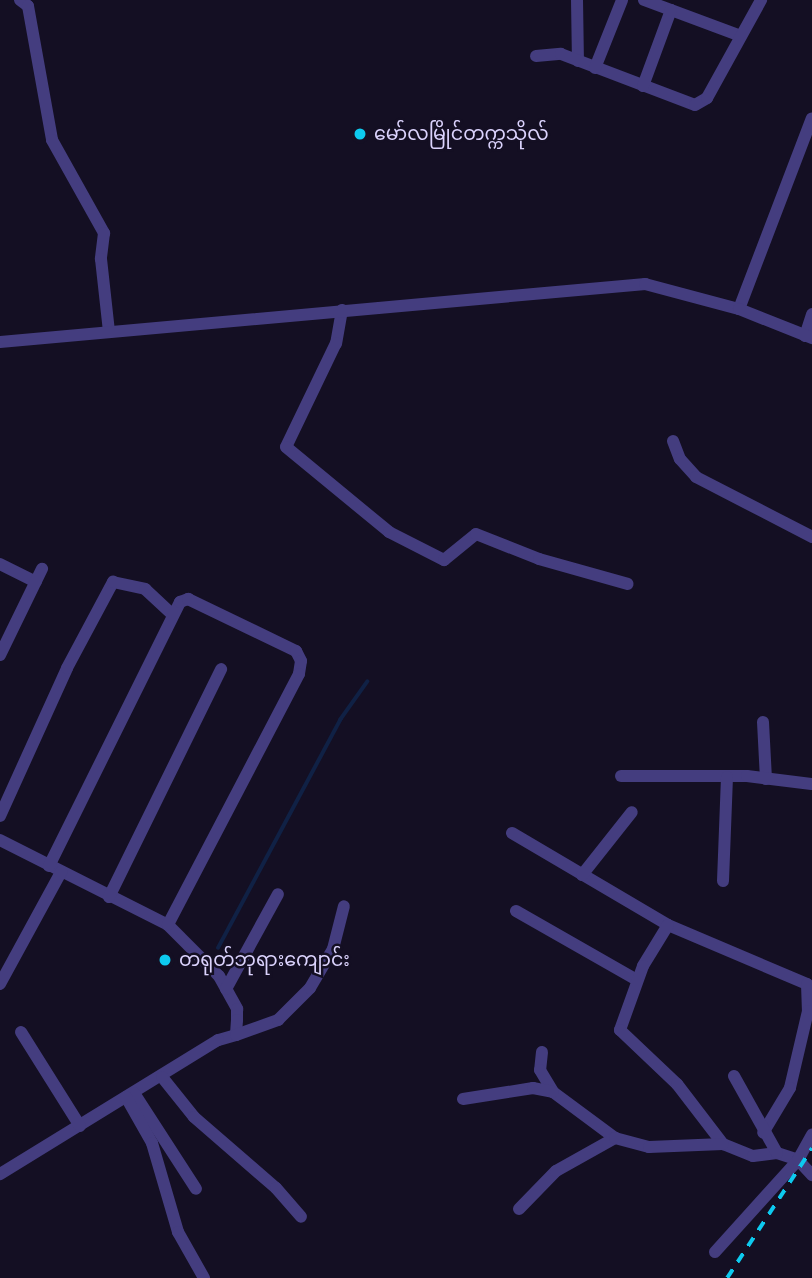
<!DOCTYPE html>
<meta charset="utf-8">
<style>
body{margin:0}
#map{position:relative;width:812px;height:1278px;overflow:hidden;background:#140f23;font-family:Figtree,"Noto Sans Myanmar",sans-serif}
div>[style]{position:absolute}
.stream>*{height:3.5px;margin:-1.75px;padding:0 1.75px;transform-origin:1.75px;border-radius:1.75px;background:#102145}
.minor>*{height:12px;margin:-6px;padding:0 6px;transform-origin:6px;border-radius:6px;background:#443d7f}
.rail>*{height:3.5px;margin-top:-1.75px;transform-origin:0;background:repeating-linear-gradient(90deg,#0dcaef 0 10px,transparent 0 19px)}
.dots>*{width:19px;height:19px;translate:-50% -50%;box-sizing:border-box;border:4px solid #140f23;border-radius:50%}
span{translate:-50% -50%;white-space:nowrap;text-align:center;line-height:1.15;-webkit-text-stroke:5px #140f23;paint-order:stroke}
.poi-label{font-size:19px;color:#dbd3fd}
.left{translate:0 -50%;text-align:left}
</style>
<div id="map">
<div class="stream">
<i style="left:218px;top:948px;width:259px;rotate:-61.8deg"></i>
<i style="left:340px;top:720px;width:47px;rotate:-54.6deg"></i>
</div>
<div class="minor">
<i style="left:20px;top:0;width:10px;rotate:37deg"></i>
<i style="left:28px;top:6px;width:136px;rotate:79.8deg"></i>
<i style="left:52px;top:140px;width:107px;rotate:60.8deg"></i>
<i style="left:104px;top:233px;width:26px;rotate:97deg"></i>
<i style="left:101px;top:259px;width:72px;rotate:83.7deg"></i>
<i style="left:577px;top:0;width:61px;rotate:89.1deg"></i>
<i style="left:644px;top:0;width:103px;rotate:20.4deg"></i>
<i style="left:536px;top:56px;width:25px;rotate:-5deg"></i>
<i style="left:561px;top:54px;width:143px;rotate:20.8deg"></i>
<i style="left:695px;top:105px;width:14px;rotate:-30deg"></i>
<i style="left:707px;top:98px;width:112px;rotate:-61.1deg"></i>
<i style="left:595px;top:68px;width:73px;rotate:-68.3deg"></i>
<i style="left:643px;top:86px;width:81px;rotate:-69.8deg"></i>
<i style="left:739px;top:309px;width:204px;rotate:-69.1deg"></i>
<i style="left:342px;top:310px;width:34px;rotate:100deg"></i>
<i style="left:336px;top:343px;width:115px;rotate:115.7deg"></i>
<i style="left:286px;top:447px;width:134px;rotate:39.5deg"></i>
<i style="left:389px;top:532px;width:62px;rotate:27deg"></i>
<i style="left:444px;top:560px;width:41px;rotate:-39.1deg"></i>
<i style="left:476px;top:534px;width:68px;rotate:21.6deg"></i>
<i style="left:539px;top:559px;width:92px;rotate:15.7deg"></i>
<i style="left:805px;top:336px;width:23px;rotate:-72deg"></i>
<i style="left:0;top:342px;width:648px;rotate:-5.14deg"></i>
<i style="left:645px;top:284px;width:97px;rotate:14.9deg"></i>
<i style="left:739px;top:309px;width:79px;rotate:21.7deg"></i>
<i style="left:673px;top:441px;width:19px;rotate:69deg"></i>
<i style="left:680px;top:459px;width:24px;rotate:48deg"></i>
<i style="left:696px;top:477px;width:131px;rotate:27.3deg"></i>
<i style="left:0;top:564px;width:40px;rotate:26.6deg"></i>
<i style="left:0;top:655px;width:96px;rotate:-64deg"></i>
<i style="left:763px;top:722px;width:57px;rotate:87deg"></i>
<i style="left:621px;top:776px;width:126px"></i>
<i style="left:747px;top:776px;width:65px;rotate:7deg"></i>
<i style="left:0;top:816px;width:162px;rotate:-65.6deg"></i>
<i style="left:67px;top:668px;width:98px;rotate:-61.9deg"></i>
<i style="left:113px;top:582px;width:33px;rotate:12deg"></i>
<i style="left:145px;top:589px;width:38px;rotate:43deg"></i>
<i style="left:512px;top:833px;width:181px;rotate:30.5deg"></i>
<i style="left:668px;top:925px;width:151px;rotate:23deg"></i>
<i style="left:807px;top:984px;width:27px;rotate:88deg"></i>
<i style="left:808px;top:1011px;width:79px;rotate:103.2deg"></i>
<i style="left:790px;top:1088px;width:52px;rotate:121deg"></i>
<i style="left:0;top:840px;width:188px;rotate:26.8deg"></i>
<i style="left:168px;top:925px;width:72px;rotate:45deg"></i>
<i style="left:219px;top:976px;width:38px;rotate:61deg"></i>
<i style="left:237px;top:1009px;width:11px;rotate:90deg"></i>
<i style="left:237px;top:1020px;width:15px;rotate:94deg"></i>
<i style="left:236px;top:1035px;width:19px;rotate:164deg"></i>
<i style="left:218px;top:1040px;width:256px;rotate:148.4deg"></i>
<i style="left:49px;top:866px;width:295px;rotate:-63.6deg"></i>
<i style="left:180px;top:602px;width:9px;rotate:-21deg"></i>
<i style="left:188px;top:599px;width:120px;rotate:25.7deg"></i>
<i style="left:296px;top:651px;width:11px;rotate:63deg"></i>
<i style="left:301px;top:661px;width:13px;rotate:99deg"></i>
<i style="left:299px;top:674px;width:283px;rotate:117.6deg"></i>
<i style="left:582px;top:875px;width:80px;rotate:-51.6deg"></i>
<i style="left:723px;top:881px;width:104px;rotate:-87.8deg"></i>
<i style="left:109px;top:897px;width:254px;rotate:-63.8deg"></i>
<i style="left:516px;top:911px;width:139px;rotate:29.7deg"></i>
<i style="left:668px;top:925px;width:48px;rotate:121.4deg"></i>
<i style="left:643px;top:966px;width:68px;rotate:109.8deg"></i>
<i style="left:620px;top:1030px;width:79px;rotate:43.5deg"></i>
<i style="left:677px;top:1084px;width:76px;rotate:52.5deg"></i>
<i style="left:723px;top:1144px;width:32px;rotate:22deg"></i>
<i style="left:753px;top:1156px;width:24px;rotate:-7deg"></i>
<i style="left:777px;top:1153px;width:22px;rotate:18deg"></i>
<i style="left:798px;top:1160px;width:21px;rotate:47deg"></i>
<i style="left:0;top:984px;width:128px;rotate:-61.4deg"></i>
<i style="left:226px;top:989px;width:108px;rotate:-61.3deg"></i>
<i style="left:21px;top:1032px;width:111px;rotate:57.9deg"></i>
<i style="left:236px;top:1035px;width:45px;rotate:-19.7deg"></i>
<i style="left:278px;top:1020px;width:45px;rotate:-45deg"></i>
<i style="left:310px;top:988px;width:45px;rotate:-59.5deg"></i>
<i style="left:333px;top:949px;width:44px;rotate:-75.7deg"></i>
<i style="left:542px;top:1052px;width:18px;rotate:96deg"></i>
<i style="left:540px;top:1070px;width:26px;rotate:59deg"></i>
<i style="left:553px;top:1092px;width:77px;rotate:36.6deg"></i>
<i style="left:734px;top:1076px;width:88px;rotate:60.8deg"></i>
<i style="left:162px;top:1077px;width:51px;rotate:51.3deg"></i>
<i style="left:194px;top:1117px;width:108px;rotate:40.9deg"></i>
<i style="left:276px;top:1188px;width:38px;rotate:49deg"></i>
<i style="left:134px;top:1093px;width:114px;rotate:57.1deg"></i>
<i style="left:126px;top:1097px;width:53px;rotate:60.5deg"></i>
<i style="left:152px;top:1143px;width:93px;rotate:73.7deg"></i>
<i style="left:178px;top:1232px;width:53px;rotate:60.5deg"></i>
<i style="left:463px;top:1099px;width:71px;rotate:-8.9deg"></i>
<i style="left:533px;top:1088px;width:20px;rotate:11deg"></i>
<i style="left:519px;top:1209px;width:53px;rotate:-45.8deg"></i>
<i style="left:556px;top:1171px;width:68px;rotate:-29.2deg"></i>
<i style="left:615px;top:1138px;width:35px;rotate:15deg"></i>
<i style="left:649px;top:1147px;width:74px;rotate:-2.3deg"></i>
<i style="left:715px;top:1252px;width:124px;rotate:-47.9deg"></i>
<i style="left:798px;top:1160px;width:29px;rotate:-61deg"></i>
</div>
<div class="rail">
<i style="left:727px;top:1278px;width:155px;rotate:-56.8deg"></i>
</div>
<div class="dots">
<i style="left:360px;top:134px;background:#0dcaef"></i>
<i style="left:165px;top:960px;background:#0dcaef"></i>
</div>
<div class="poi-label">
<span class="left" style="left:374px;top:134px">မော်လမြိုင်တက္ကသိုလ်</span>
<span class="left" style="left:179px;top:960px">တရုတ်ဘုရားကျောင်း</span>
</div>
</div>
